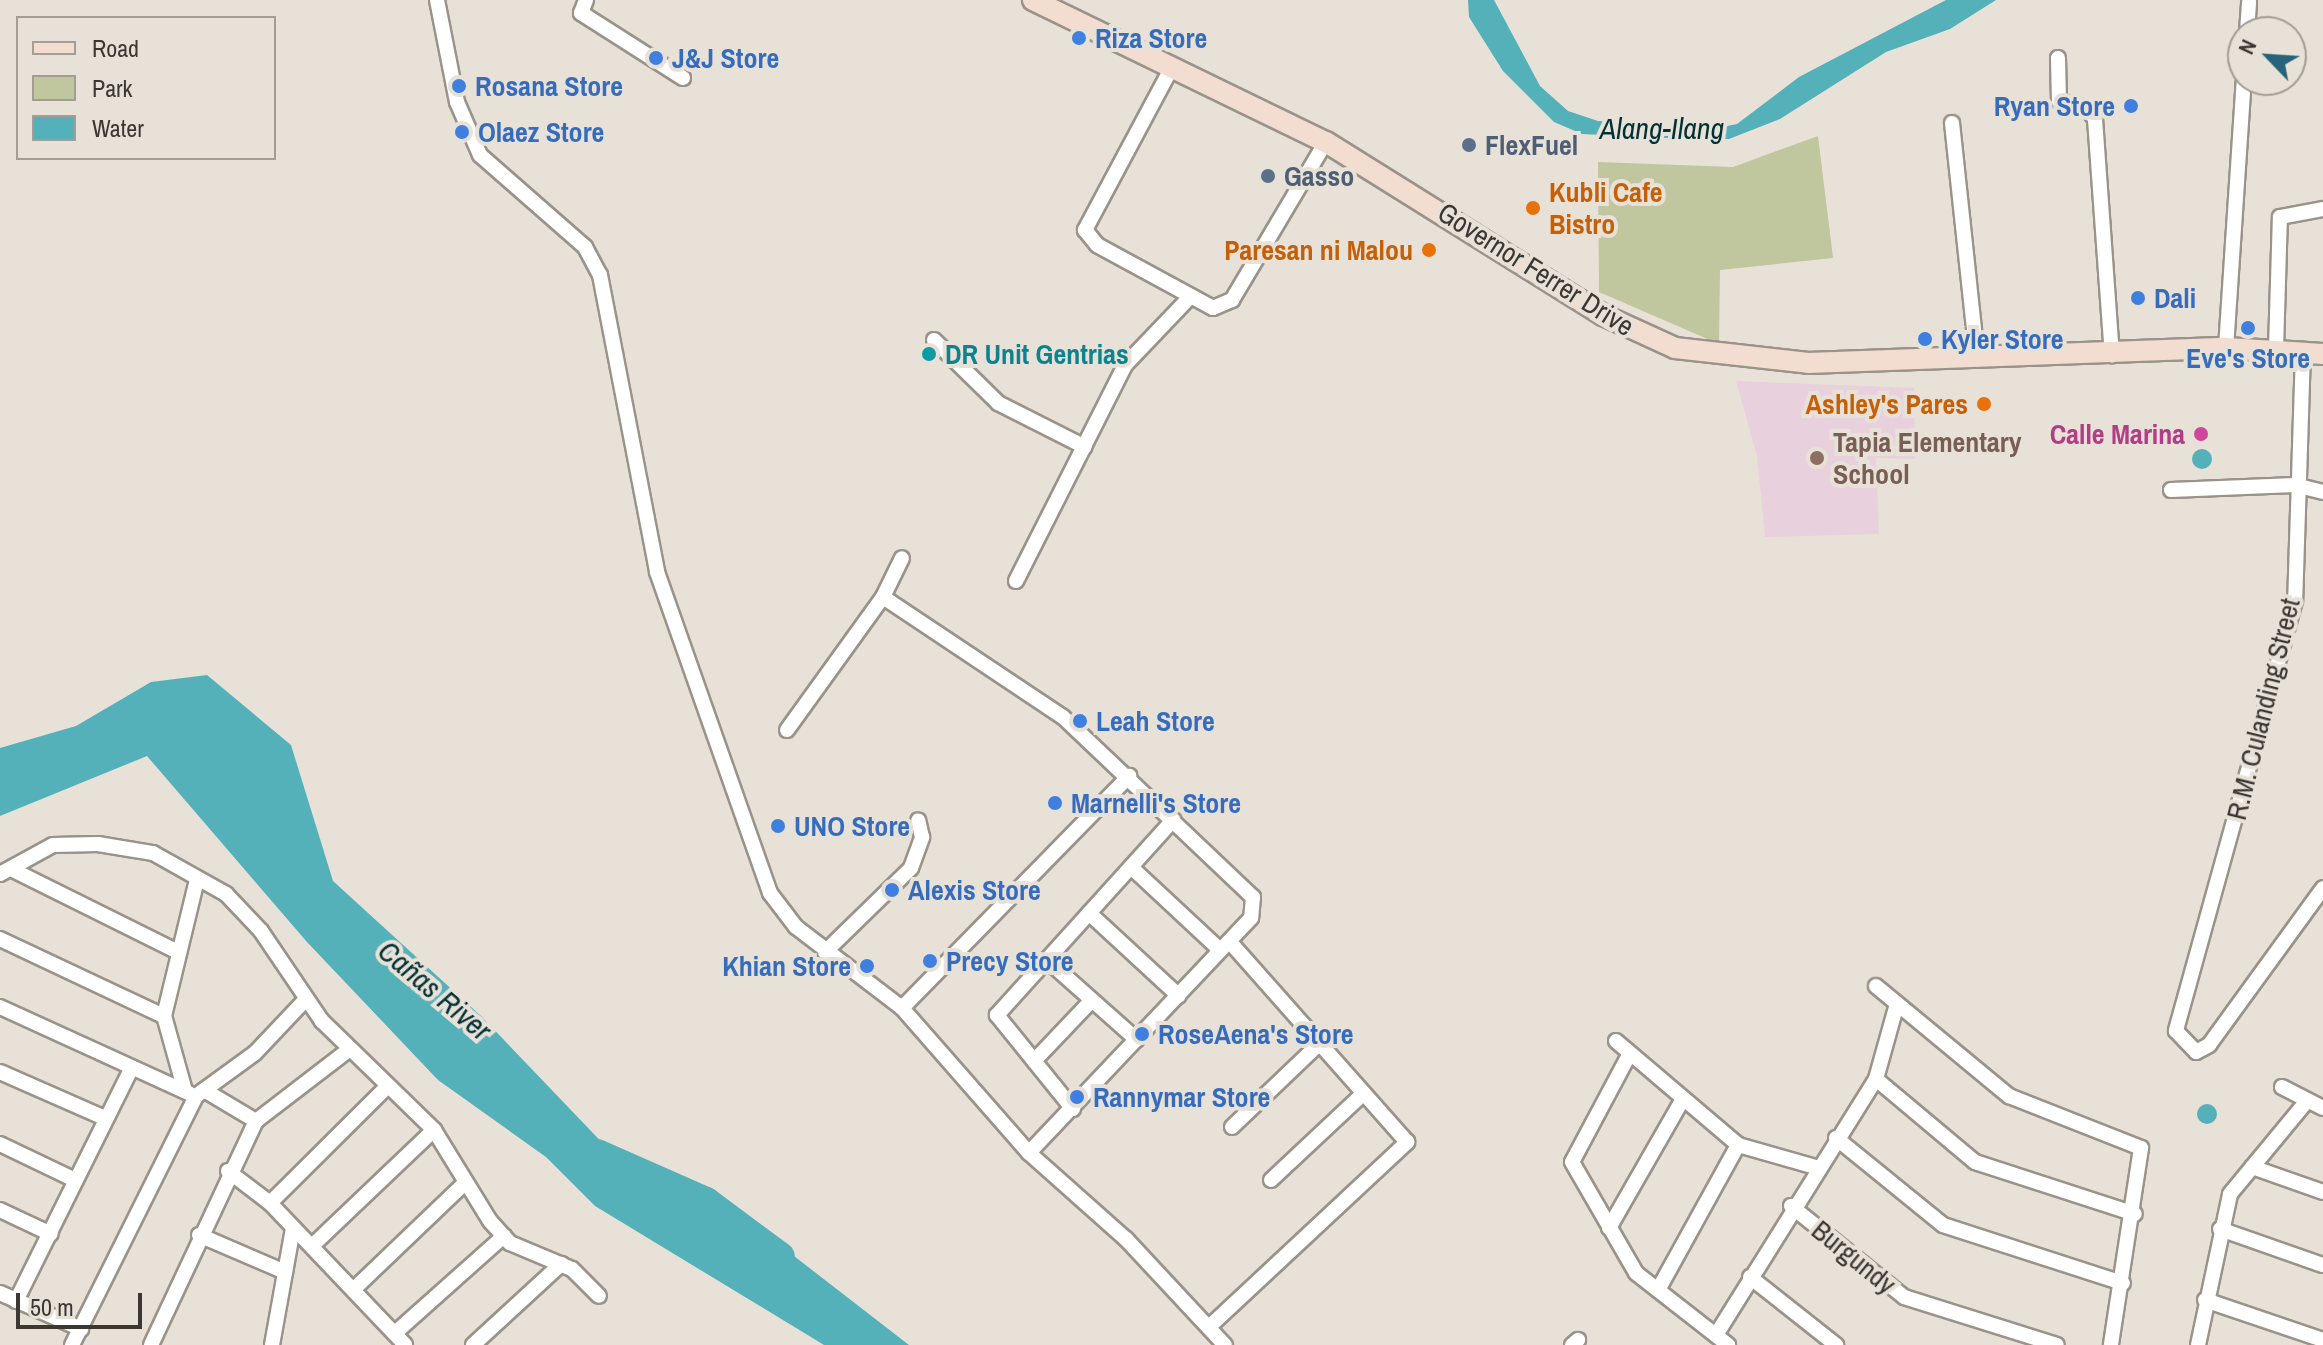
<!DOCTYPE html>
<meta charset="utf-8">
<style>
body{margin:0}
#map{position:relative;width:2323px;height:1345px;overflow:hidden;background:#e8e1d7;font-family:"Archivo Narrow",sans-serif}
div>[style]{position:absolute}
.education>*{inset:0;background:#e8d1dc}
.green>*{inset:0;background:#c0c69e}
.water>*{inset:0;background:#54b1ba}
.round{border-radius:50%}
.river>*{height:30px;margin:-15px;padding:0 15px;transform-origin:15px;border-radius:15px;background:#54b1ba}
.roads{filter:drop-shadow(2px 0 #99938a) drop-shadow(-2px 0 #99938a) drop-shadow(0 2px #99938a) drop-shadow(0 -2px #99938a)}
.minor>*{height:14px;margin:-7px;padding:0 7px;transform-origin:7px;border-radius:7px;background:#fff}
.secondary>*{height:20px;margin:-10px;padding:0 10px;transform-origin:10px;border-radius:10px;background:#f3ddd0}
.dots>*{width:22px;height:22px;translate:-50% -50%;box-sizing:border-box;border:4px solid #e8e1d7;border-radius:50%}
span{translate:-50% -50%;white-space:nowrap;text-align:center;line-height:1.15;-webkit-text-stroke:8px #e8e1d7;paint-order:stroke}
.shop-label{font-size:28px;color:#366cbe;font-weight:700}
.left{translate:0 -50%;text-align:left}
.right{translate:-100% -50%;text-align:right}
.service-label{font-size:28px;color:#4e5e75;font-weight:700}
.food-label{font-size:28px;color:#c56008;font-weight:700}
.street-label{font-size:28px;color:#3b3834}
.culture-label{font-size:28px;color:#0d838f;font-weight:700}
.hotel-label{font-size:28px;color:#b23c85;font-weight:700}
.education-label{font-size:28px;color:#785e54;font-weight:700}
.water-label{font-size:30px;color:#023135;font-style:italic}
.legend{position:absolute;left:16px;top:16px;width:260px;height:144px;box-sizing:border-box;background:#e8e1d7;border:2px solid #a39d96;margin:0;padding:10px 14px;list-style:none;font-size:24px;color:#3b3834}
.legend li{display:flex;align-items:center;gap:16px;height:40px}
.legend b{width:40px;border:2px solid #a39d96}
.north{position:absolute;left:2227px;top:16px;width:80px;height:80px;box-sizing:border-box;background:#e8e1d7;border:2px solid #a39d96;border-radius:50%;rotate:295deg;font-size:22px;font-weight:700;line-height:32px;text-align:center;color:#3b3834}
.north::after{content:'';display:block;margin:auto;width:28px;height:36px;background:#27637b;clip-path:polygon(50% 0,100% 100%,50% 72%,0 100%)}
.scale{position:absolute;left:16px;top:1293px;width:126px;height:36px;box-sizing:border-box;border:4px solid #3b3834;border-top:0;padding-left:10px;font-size:24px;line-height:28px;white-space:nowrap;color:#3b3834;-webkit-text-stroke:6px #e8e1d7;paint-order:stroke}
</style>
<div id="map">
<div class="education">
<i style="clip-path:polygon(1736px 381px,1914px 388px,1915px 459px,1876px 458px,1879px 534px,1765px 537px,1757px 456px)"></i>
</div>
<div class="green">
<i style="clip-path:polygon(1818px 136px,1833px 258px,1720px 270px,1719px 344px,1599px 292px,1598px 162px,1733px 167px)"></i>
</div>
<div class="water">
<i style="clip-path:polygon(1468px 0,1494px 0,1540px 86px,1568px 111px,1598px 121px,1712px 129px,1737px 124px,1799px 77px,1946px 0,1996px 0,1950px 29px,1886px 52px,1780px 119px,1729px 139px,1690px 139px,1582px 134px,1554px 122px,1503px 71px,1469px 17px)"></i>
<i class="round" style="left:2192px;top:449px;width:20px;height:20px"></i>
<i style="clip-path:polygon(207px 675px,291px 745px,333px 881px,481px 1016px,635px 1177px,781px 1246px,909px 1345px,824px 1345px,595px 1206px,546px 1157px,438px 1080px,307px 942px,147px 756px,0 816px,0 748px,76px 726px,151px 682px)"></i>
<i class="round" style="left:2197px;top:1104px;width:20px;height:20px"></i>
</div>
<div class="river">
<i style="left:597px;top:1154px;width:119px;rotate:23.8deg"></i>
<i style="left:706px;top:1202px;width:92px;rotate:36.6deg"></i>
</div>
<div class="roads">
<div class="minor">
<i style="left:437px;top:0;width:104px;rotate:78.9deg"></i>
<i style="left:457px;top:102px;width:58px;rotate:66.5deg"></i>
<i style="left:480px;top:155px;width:140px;rotate:41.2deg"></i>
<i style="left:585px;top:247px;width:32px;rotate:62deg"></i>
<i style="left:600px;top:275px;width:302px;rotate:79.1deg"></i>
<i style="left:657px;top:572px;width:340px;rotate:70.6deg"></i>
<i style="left:770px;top:893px;width:43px;rotate:52.6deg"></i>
<i style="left:796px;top:927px;width:133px;rotate:37.4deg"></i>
<i style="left:902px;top:1008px;width:325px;rotate:-45.6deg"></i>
<i style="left:586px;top:0;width:14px;rotate:111deg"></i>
<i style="left:581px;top:13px;width:121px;rotate:32.5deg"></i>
<i style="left:2247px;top:32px;width:30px;rotate:-86deg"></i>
<i style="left:2058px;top:58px;width:43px;rotate:88.7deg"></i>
<i style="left:2059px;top:101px;width:29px;rotate:14deg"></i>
<i style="left:2087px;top:108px;width:14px;rotate:54deg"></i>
<i style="left:2095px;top:119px;width:237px;rotate:85.9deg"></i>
<i style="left:1172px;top:67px;width:185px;rotate:118.1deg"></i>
<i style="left:1085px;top:230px;width:19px;rotate:51deg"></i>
<i style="left:1097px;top:245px;width:132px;rotate:28.5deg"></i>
<i style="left:1213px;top:308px;width:21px;rotate:-23deg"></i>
<i style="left:1232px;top:300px;width:184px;rotate:-59.3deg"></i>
<i style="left:1952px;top:123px;width:234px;rotate:83.9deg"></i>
<i style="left:934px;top:340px;width:90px;rotate:44.5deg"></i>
<i style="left:998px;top:403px;width:97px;rotate:26.8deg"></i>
<i style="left:2226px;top:348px;width:269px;rotate:-86.2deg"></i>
<i style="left:2276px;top:349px;width:132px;rotate:-88.3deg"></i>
<i style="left:2280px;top:217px;width:44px;rotate:-10.5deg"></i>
<i style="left:2303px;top:351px;width:250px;rotate:91.8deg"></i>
<i style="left:2295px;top:601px;width:446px;rotate:105.5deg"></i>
<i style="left:2176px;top:1031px;width:29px;rotate:46deg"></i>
<i style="left:2196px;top:1052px;width:15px;rotate:-28deg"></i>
<i style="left:2209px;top:1045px;width:194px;rotate:-54deg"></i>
<i style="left:2171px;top:490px;width:124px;rotate:-2.3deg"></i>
<i style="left:2295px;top:485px;width:29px;rotate:14deg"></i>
<i style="left:1016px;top:581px;width:242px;rotate:-63.2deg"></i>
<i style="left:1125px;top:365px;width:95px;rotate:-46.3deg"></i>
<i style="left:883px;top:597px;width:43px;rotate:-64deg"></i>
<i style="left:787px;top:730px;width:164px;rotate:-54.2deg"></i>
<i style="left:883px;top:597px;width:216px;rotate:33.7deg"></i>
<i style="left:1063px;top:717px;width:262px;rotate:43.5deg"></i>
<i style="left:1253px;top:897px;width:21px;rotate:95deg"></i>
<i style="left:1251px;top:918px;width:323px;rotate:133.4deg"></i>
<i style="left:1131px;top:867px;width:122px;rotate:43deg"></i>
<i style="left:13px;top:870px;width:182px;rotate:26.4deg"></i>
<i style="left:0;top:874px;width:60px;rotate:-28.7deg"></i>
<i style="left:53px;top:845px;width:45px;rotate:-1.3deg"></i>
<i style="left:98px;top:844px;width:56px;rotate:9.3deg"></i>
<i style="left:153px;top:853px;width:84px;rotate:29.3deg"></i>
<i style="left:226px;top:894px;width:51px;rotate:46.6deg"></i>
<i style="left:261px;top:931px;width:109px;rotate:55.9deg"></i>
<i style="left:322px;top:1021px;width:156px;rotate:44.2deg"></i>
<i style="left:434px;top:1130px;width:107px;rotate:58.4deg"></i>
<i style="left:490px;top:1221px;width:30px;rotate:48deg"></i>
<i style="left:510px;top:1243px;width:67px;rotate:22.8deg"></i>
<i style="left:572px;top:1269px;width:38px;rotate:45deg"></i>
<i style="left:1089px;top:913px;width:122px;rotate:42.7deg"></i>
<i style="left:0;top:939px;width:181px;rotate:25.2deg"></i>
<i style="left:825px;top:952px;width:120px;rotate:-44.3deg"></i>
<i style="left:911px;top:868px;width:33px;rotate:-70deg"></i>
<i style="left:922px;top:837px;width:17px;rotate:-103deg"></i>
<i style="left:1047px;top:960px;width:120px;rotate:41.6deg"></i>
<i style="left:1876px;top:986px;width:173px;rotate:39.6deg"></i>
<i style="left:2009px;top:1096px;width:142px;rotate:21.5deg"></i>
<i style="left:2141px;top:1148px;width:199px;rotate:98.7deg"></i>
<i style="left:0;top:1007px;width:208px;rotate:24.5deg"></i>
<i style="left:902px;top:1008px;width:193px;rotate:48.8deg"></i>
<i style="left:1029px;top:1153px;width:130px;rotate:41.6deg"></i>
<i style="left:1126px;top:1239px;width:145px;rotate:47deg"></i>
<i style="left:1616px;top:1041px;width:160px;rotate:40.4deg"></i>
<i style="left:1738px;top:1145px;width:80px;rotate:15.9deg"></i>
<i style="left:1629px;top:1055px;width:121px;rotate:118deg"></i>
<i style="left:1572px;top:1162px;width:128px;rotate:60deg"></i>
<i style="left:1636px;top:1273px;width:117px;rotate:38deg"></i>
<i style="left:1034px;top:1061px;width:84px;rotate:-46.4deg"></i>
<i style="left:0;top:1072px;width:115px;rotate:23.7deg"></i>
<i style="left:1876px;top:1079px;width:129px;rotate:40deg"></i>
<i style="left:1975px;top:1162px;width:168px;rotate:18deg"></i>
<i style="left:2282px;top:1087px;width:46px;rotate:27.1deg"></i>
<i style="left:204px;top:1090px;width:61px;rotate:30.8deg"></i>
<i style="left:185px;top:1091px;width:78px;rotate:-105.6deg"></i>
<i style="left:164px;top:1016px;width:140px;rotate:-76.4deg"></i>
<i style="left:1073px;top:1109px;width:121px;rotate:-129deg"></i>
<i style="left:997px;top:1015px;width:263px;rotate:-47.9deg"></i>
<i style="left:1232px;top:1127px;width:122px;rotate:-43.7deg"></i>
<i style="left:1836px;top:1138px;width:138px;rotate:39.1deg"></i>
<i style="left:1943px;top:1225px;width:189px;rotate:17.9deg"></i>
<i style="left:0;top:1144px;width:83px;rotate:25.6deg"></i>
<i style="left:2252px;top:1167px;width:75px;rotate:19.4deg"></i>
<i style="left:228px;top:1171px;width:53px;rotate:37.3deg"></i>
<i style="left:270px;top:1203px;width:196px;rotate:46.4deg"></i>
<i style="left:1271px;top:1180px;width:127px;rotate:-43.1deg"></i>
<i style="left:270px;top:1203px;width:166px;rotate:-44.8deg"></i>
<i style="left:1791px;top:1206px;width:145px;rotate:38.8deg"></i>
<i style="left:1904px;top:1297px;width:160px;rotate:17.4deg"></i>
<i style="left:0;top:1210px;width:56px;rotate:25.2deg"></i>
<i style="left:1609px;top:1228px;width:149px;rotate:-60.2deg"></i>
<i style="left:2220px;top:1229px;width:109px;rotate:19.3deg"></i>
<i style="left:199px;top:1235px;width:94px;rotate:23.3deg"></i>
<i style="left:312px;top:1246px;width:168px;rotate:-43.6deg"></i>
<i style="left:1750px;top:1277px;width:110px;rotate:38.3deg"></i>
<i style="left:354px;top:1289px;width:153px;rotate:-43.7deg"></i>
<i style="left:1658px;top:1290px;width:166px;rotate:-61.1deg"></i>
<i style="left:0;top:1293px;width:89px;rotate:24deg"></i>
<i style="left:2205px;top:1300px;width:125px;rotate:18.7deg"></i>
<i style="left:16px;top:1301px;width:259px;rotate:-63.6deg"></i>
<i style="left:1210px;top:1326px;width:270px;rotate:-43deg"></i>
<i style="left:1407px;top:1142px;width:268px;rotate:-131.5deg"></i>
<i style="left:395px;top:1333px;width:146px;rotate:-41.7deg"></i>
<i style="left:1716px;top:1335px;width:302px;rotate:-58deg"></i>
<i style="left:1876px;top:1079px;width:78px;rotate:-74.4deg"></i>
<i style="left:72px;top:1345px;width:278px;rotate:-63.5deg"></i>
<i style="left:196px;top:1096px;width:73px;rotate:-36.1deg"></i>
<i style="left:255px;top:1053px;width:74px;rotate:-46.6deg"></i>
<i style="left:151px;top:1345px;width:247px;rotate:-64.9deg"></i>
<i style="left:256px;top:1121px;width:118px;rotate:-37.5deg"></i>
<i style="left:272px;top:1345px;width:119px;rotate:-79.8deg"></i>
<i style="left:473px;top:1345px;width:120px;rotate:-42.6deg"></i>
<i style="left:1572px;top:1345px;width:8px;rotate:-40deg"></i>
<i style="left:2198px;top:1345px;width:154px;rotate:-78deg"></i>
<i style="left:2230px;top:1194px;width:119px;rotate:-50.4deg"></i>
</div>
<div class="secondary">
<i style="left:1033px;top:0;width:326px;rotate:25.9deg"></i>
<i style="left:1326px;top:142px;width:327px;rotate:32deg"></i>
<i style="left:1603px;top:315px;width:79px;rotate:24.6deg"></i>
<i style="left:1675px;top:348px;width:134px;rotate:6.4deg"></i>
<i style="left:1808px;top:363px;width:418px;rotate:-2.1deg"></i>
<i style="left:2226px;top:348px;width:97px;rotate:3.5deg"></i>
</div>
</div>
<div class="dots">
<i style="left:1079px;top:38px;background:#3f7fe0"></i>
<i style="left:656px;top:58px;background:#3f7fe0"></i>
<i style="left:459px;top:86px;background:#3f7fe0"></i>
<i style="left:2131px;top:106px;background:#3f7fe0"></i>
<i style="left:462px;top:132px;background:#3f7fe0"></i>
<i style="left:1469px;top:145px;background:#5c6f8a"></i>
<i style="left:1268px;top:176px;background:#5c6f8a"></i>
<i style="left:1533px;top:208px;background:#e8710a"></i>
<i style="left:1429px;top:250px;background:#e8710a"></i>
<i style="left:2138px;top:298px;background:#3f7fe0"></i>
<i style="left:2248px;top:328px;background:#3f7fe0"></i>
<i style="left:1925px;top:339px;background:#3f7fe0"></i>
<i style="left:929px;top:354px;background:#0f9aa8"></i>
<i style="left:1984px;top:404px;background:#e8710a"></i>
<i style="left:2201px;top:434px;background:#d1479c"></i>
<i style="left:1817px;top:458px;background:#8d6e63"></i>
<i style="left:1080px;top:721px;background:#3f7fe0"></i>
<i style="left:1055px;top:803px;background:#3f7fe0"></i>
<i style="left:778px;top:826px;background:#3f7fe0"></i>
<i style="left:892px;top:890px;background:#3f7fe0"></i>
<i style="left:930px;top:961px;background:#3f7fe0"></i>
<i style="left:867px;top:966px;background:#3f7fe0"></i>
<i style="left:1142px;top:1034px;background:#3f7fe0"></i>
<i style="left:1077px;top:1097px;background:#3f7fe0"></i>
</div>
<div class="shop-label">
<span class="left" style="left:1095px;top:38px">Riza Store</span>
<span class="left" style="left:672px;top:58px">J&amp;J Store</span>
<span class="left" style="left:475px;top:86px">Rosana Store</span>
<span class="right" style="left:2115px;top:106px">Ryan Store</span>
<span class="left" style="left:478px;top:132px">Olaez Store</span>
<span class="left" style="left:2154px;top:298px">Dali</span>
<span class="left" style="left:1941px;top:339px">Kyler Store</span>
<span style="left:2248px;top:358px">Eve's Store</span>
<span class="left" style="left:1096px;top:721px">Leah Store</span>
<span class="left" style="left:1071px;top:803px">Marnelli's Store</span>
<span class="left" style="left:794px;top:826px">UNO Store</span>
<span class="left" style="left:908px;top:890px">Alexis Store</span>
<span class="left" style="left:946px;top:961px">Precy Store</span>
<span class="right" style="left:851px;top:966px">Khian Store</span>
<span class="left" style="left:1158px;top:1034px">RoseAena's Store</span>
<span class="left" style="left:1093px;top:1097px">Rannymar Store</span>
</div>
<div class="service-label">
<span class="left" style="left:1485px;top:145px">FlexFuel</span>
<span class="left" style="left:1284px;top:176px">Gasso</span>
</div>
<div class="food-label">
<span class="left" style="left:1549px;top:208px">Kubli Cafe<br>Bistro</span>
<span class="right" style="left:1413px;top:250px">Paresan ni Malou</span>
<span class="right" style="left:1968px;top:404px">Ashley's Pares</span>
</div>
<div class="street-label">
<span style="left:1536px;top:269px;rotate:32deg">Governor Ferrer Drive</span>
<span style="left:2263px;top:709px;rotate:-76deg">R.M. Culanding Street</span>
<span style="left:1854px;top:1257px;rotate:39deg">Burgundy</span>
</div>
<div class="culture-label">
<span class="left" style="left:945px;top:354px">DR Unit Gentrias</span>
</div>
<div class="hotel-label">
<span class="right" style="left:2185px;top:434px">Calle Marina</span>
</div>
<div class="education-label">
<span class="left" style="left:1833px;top:458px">Tapia Elementary<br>School</span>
</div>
<div class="water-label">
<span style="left:1662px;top:128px">Alang-Ilang</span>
<span style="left:435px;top:990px;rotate:40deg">Cañas River</span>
</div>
<ul class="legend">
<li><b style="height:10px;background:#f3ddd0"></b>Road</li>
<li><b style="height:22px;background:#c0c69e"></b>Park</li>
<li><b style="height:22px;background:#54b1ba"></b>Water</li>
</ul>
<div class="north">N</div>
<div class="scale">50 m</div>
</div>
